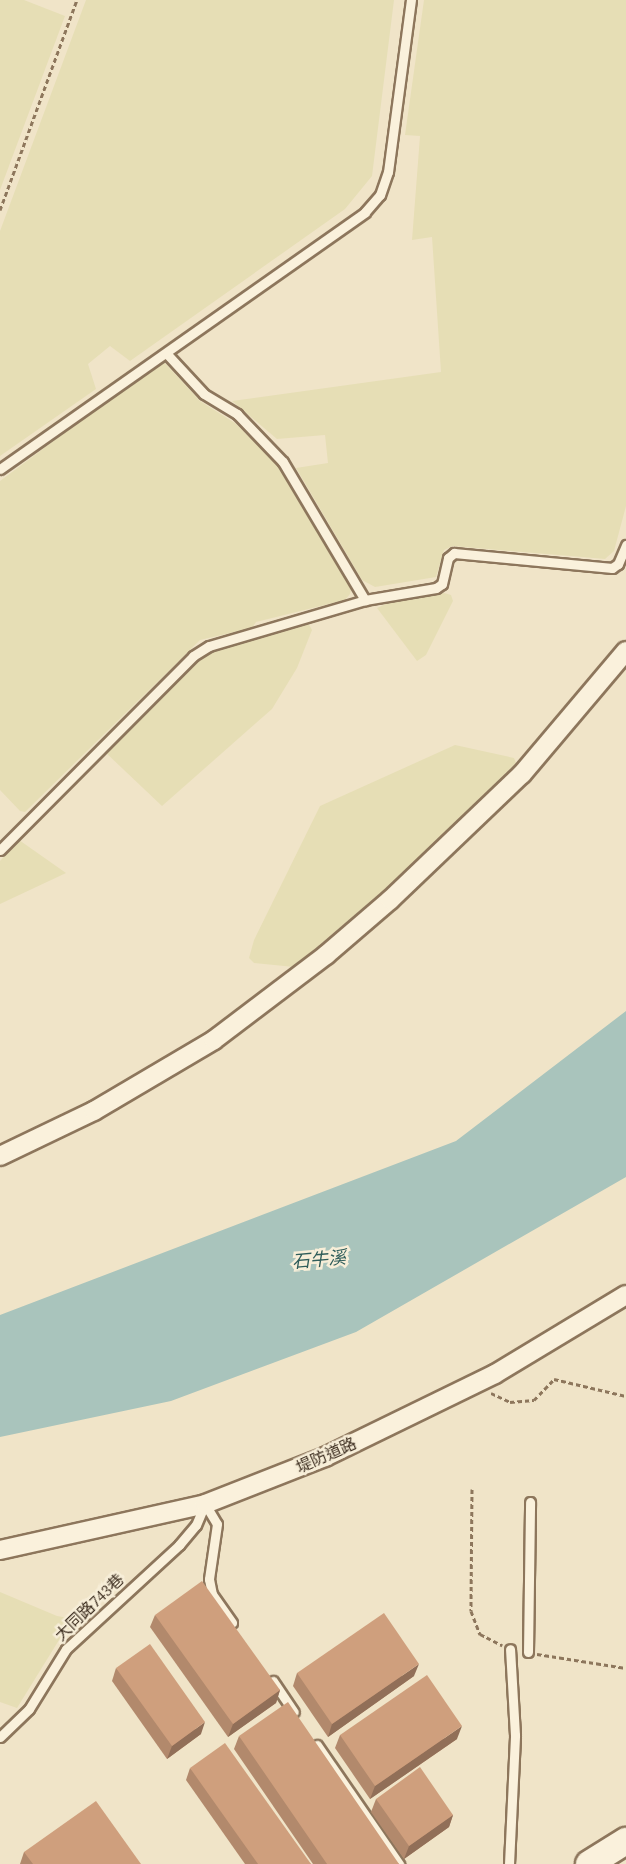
<!DOCTYPE html>
<meta charset="utf-8">
<style>
body{margin:0}
#map{position:relative;width:626px;height:1864px;overflow:hidden;background:#f0e4c8;font-family:"Source Serif 4","Noto Sans TC",serif}
div>[style]{position:absolute}
.farmland>*{inset:0;background:#e6deb5}
.water>*{inset:0;background:#a9c4bc}
.path>*{height:3px;margin-top:-1.5px;transform-origin:0;background:repeating-linear-gradient(90deg,#8d765c 0 4.5px,transparent 0 7.5px)}
.roads{filter:drop-shadow(2px 0 #8d765c) drop-shadow(-2px 0 #8d765c) drop-shadow(0 2px #8d765c) drop-shadow(0 -2px #8d765c)}
.lane>*{height:9px;margin:-4.5px;padding:0 4.5px;transform-origin:4.5px;border-radius:4.5px;background:#faf1dc}
.street>*{height:18px;margin:-9px;padding:0 9px;transform-origin:9px;border-radius:9px;background:#faf1dc}
.secondary>*{height:26px;margin:-13px;padding:0 13px;transform-origin:13px;border-radius:13px;background:#faf1dc}
.wall>*{inset:0;background:#b2896c}
.shaded-wall>*{inset:0;background:#916f58}
.building>*{inset:0;background:#cf9f7d}
span{translate:-50% -50%;white-space:nowrap;text-align:center;line-height:1.15;-webkit-text-stroke:5px #f7eed8;paint-order:stroke}
.street-label{font-size:16px;color:#3d2e20}
.water-label{font-size:18px;color:#2f5d5a;font-style:italic}
</style>
<div id="map">
<div class="farmland">
<i style="clip-path:polygon(0 0,24px 0,65px 16px,0 190px)"></i>
<i style="clip-path:polygon(86px 0,394px 0,372px 176px,345px 209px,130px 361px,110px 346px,88px 364px,96px 389px,0 456px,0 231px)"></i>
<i style="clip-path:polygon(424px 0,626px 0,626px 506px,614px 551px,605px 559px,453px 546px,444px 550px,436px 577px,375px 587px,362px 580px,296px 468px,328px 463px,325px 435px,277px 439px,232px 401px,441px 372px,432px 237px,412px 240px,420px 136px,405px 135px)"></i>
<i style="clip-path:polygon(162px 360px,200px 401px,235px 423px,277px 465px,308px 510px,351px 589px,350px 594px,345px 600px,256px 622px,252px 628px,200px 640px,25px 812px,20px 811px,0 790px,0 481px)"></i>
<i style="clip-path:polygon(444px 593px,451px 595px,453px 601px,426px 655px,417px 661px,377px 608px,390px 602px)"></i>
<i style="clip-path:polygon(308px 623px,312px 630px,297px 668px,272px 709px,162px 806px,104px 751px,206px 654px)"></i>
<i style="clip-path:polygon(455px 745px,514px 758px,516px 763px,400px 876px,294px 967px,254px 963px,249px 958px,254px 940px,320px 806px)"></i>
<i style="clip-path:polygon(19px 840px,66px 873px,0 904px,0 861px)"></i>
<i style="clip-path:polygon(0 1592px,57px 1616px,80px 1620px,59px 1640px,17px 1708px,0 1702px)"></i>
</div>
<div class="water">
<i style="clip-path:polygon(626px 1011px,626px 1177px,356px 1332px,171px 1401px,0 1437px,0 1315px,456px 1141px)"></i>
</div>
<div class="path">
<i style="left:0;top:210px;width:224px;rotate:-69.9deg"></i>
<i style="left:491px;top:1393px;width:21px;rotate:25deg"></i>
<i style="left:510px;top:1402px;width:24px;rotate:-5deg"></i>
<i style="left:534px;top:1400px;width:29px;rotate:-46deg"></i>
<i style="left:554px;top:1379px;width:74px;rotate:13.3deg"></i>
<i style="left:472px;top:1489px;width:122px;rotate:90.5deg"></i>
<i style="left:471px;top:1611px;width:25px;rotate:69deg"></i>
<i style="left:480px;top:1634px;width:25px;rotate:27deg"></i>
<i style="left:537px;top:1654px;width:90px;rotate:8.9deg"></i>
</div>
<div class="roads">
<div class="lane">
<i style="left:167px;top:354px;width:54px;rotate:47.2deg"></i>
<i style="left:204px;top:394px;width:39px;rotate:31deg"></i>
<i style="left:237px;top:414px;width:66px;rotate:46.2deg"></i>
<i style="left:283px;top:462px;width:161px;rotate:59.3deg"></i>
<i style="left:0;top:469px;width:446px;rotate:-35.1deg"></i>
<i style="left:365px;top:212px;width:23px;rotate:-49deg"></i>
<i style="left:380px;top:195px;width:24px;rotate:-71deg"></i>
<i style="left:388px;top:172px;width:174px;rotate:-82.4deg"></i>
<i style="left:0;top:850px;width:274px;rotate:-45.1deg"></i>
<i style="left:193px;top:656px;width:19px;rotate:-32deg"></i>
<i style="left:209px;top:646px;width:163px;rotate:-16.4deg"></i>
<i style="left:365px;top:600px;width:72px;rotate:-9.6deg"></i>
<i style="left:436px;top:588px;width:7px;rotate:-34deg"></i>
<i style="left:442px;top:584px;width:27px;rotate:-77deg"></i>
<i style="left:448px;top:558px;width:8px;rotate:-40deg"></i>
<i style="left:454px;top:553px;width:159px;rotate:5.4deg"></i>
<i style="left:612px;top:568px;width:7px;rotate:-34deg"></i>
<i style="left:618px;top:564px;width:21px;rotate:-67deg"></i>
<i style="left:205px;top:1504px;width:23px;rotate:59deg"></i>
<i style="left:217px;top:1524px;width:56px;rotate:98.3deg"></i>
<i style="left:209px;top:1579px;width:15px;rotate:79deg"></i>
<i style="left:212px;top:1594px;width:35px;rotate:55deg"></i>
<i style="left:528px;top:1652px;width:150px;rotate:-89.2deg"></i>
<i style="left:273px;top:1681px;width:37px;rotate:56deg"></i>
<i style="left:0;top:1737px;width:40px;rotate:-44deg"></i>
<i style="left:29px;top:1709px;width:70px;rotate:-58.3deg"></i>
<i style="left:66px;top:1649px;width:154px;rotate:-42.6deg"></i>
<i style="left:179px;top:1545px;width:26px;rotate:-50deg"></i>
<i style="left:196px;top:1525px;width:23px;rotate:-67deg"></i>
<i style="left:317px;top:1745px;width:145px;rotate:55.4deg"></i>
<i style="left:509px;top:1864px;width:129px;rotate:-87.3deg"></i>
<i style="left:515px;top:1735px;width:86px;rotate:-93.3deg"></i>
</div>
<div class="street">
<i style="left:0;top:1156px;width:104px;rotate:-25.6deg"></i>
<i style="left:94px;top:1111px;width:139px;rotate:-30.6deg"></i>
<i style="left:214px;top:1040px;width:141px;rotate:-37.2deg"></i>
<i style="left:326px;top:955px;width:84px;rotate:-40.7deg"></i>
<i style="left:390px;top:900px;width:182px;rotate:-43.7deg"></i>
<i style="left:522px;top:774px;width:161px;rotate:-49.8deg"></i>
<i style="left:0;top:1550px;width:210px;rotate:-12.6deg"></i>
<i style="left:205px;top:1504px;width:129px;rotate:-21.4deg"></i>
<i style="left:325px;top:1457px;width:189px;rotate:-26deg"></i>
<i style="left:495px;top:1374px;width:153px;rotate:-31.1deg"></i>
</div>
<div class="secondary">
<i style="left:589px;top:1864px;width:44px;rotate:-31.9deg"></i>
</div>
</div>
<div class="wall">
<i style="clip-path:polygon(155px 1615px,280px 1690px,276px 1703px,228px 1737px,150px 1627px)"></i>
<i style="clip-path:polygon(116px 1668px,201px 1734px,167px 1759px,112px 1681px)"></i>
<i style="clip-path:polygon(297px 1673px,414px 1676px,328px 1737px,293px 1686px)"></i>
<i style="clip-path:polygon(340px 1735px,457px 1739px,370px 1799px,335px 1748px)"></i>
<i style="clip-path:polygon(239px 1736px,399px 1864px,313px 1864px,234px 1749px)"></i>
<i style="clip-path:polygon(190px 1768px,311px 1864px,245px 1864px,186px 1780px)"></i>
<i style="clip-path:polygon(376px 1799px,453px 1815px,449px 1827px,404px 1859px,371px 1812px)"></i>
<i style="clip-path:polygon(24px 1852px,141px 1864px,20px 1864px)"></i>
</div>
<div class="shaded-wall">
<i style="clip-path:polygon(419px 1664px,414px 1676px,328px 1737px,332px 1724px)"></i>
<i style="clip-path:polygon(280px 1690px,276px 1703px,228px 1737px,233px 1724px)"></i>
<i style="clip-path:polygon(205px 1722px,201px 1734px,167px 1759px,172px 1746px)"></i>
<i style="clip-path:polygon(462px 1726px,457px 1739px,370px 1799px,375px 1786px)"></i>
<i style="clip-path:polygon(453px 1815px,449px 1827px,404px 1859px,409px 1846px)"></i>
</div>
<div class="building">
<i style="clip-path:polygon(202px 1581px,280px 1690px,233px 1724px,155px 1615px)"></i>
<i style="clip-path:polygon(384px 1613px,419px 1664px,332px 1724px,297px 1673px)"></i>
<i style="clip-path:polygon(150px 1644px,205px 1722px,172px 1746px,116px 1668px)"></i>
<i style="clip-path:polygon(427px 1675px,462px 1726px,375px 1786px,340px 1735px)"></i>
<i style="clip-path:polygon(288px 1702px,399px 1864px,327px 1864px,239px 1736px)"></i>
<i style="clip-path:polygon(225px 1743px,311px 1864px,258px 1864px,190px 1768px)"></i>
<i style="clip-path:polygon(420px 1767px,453px 1815px,409px 1846px,376px 1799px)"></i>
<i style="clip-path:polygon(96px 1801px,141px 1864px,33px 1864px,24px 1852px)"></i>
</div>
<div class="street-label">
<span style="left:326px;top:1455px;rotate:-24deg">堤防道路</span>
<span style="left:89px;top:1607px;rotate:-44deg">大同路743巷</span>
</div>
<div class="water-label">
<span style="left:319px;top:1260px;rotate:-5deg">石牛溪</span>
</div>
</div>
